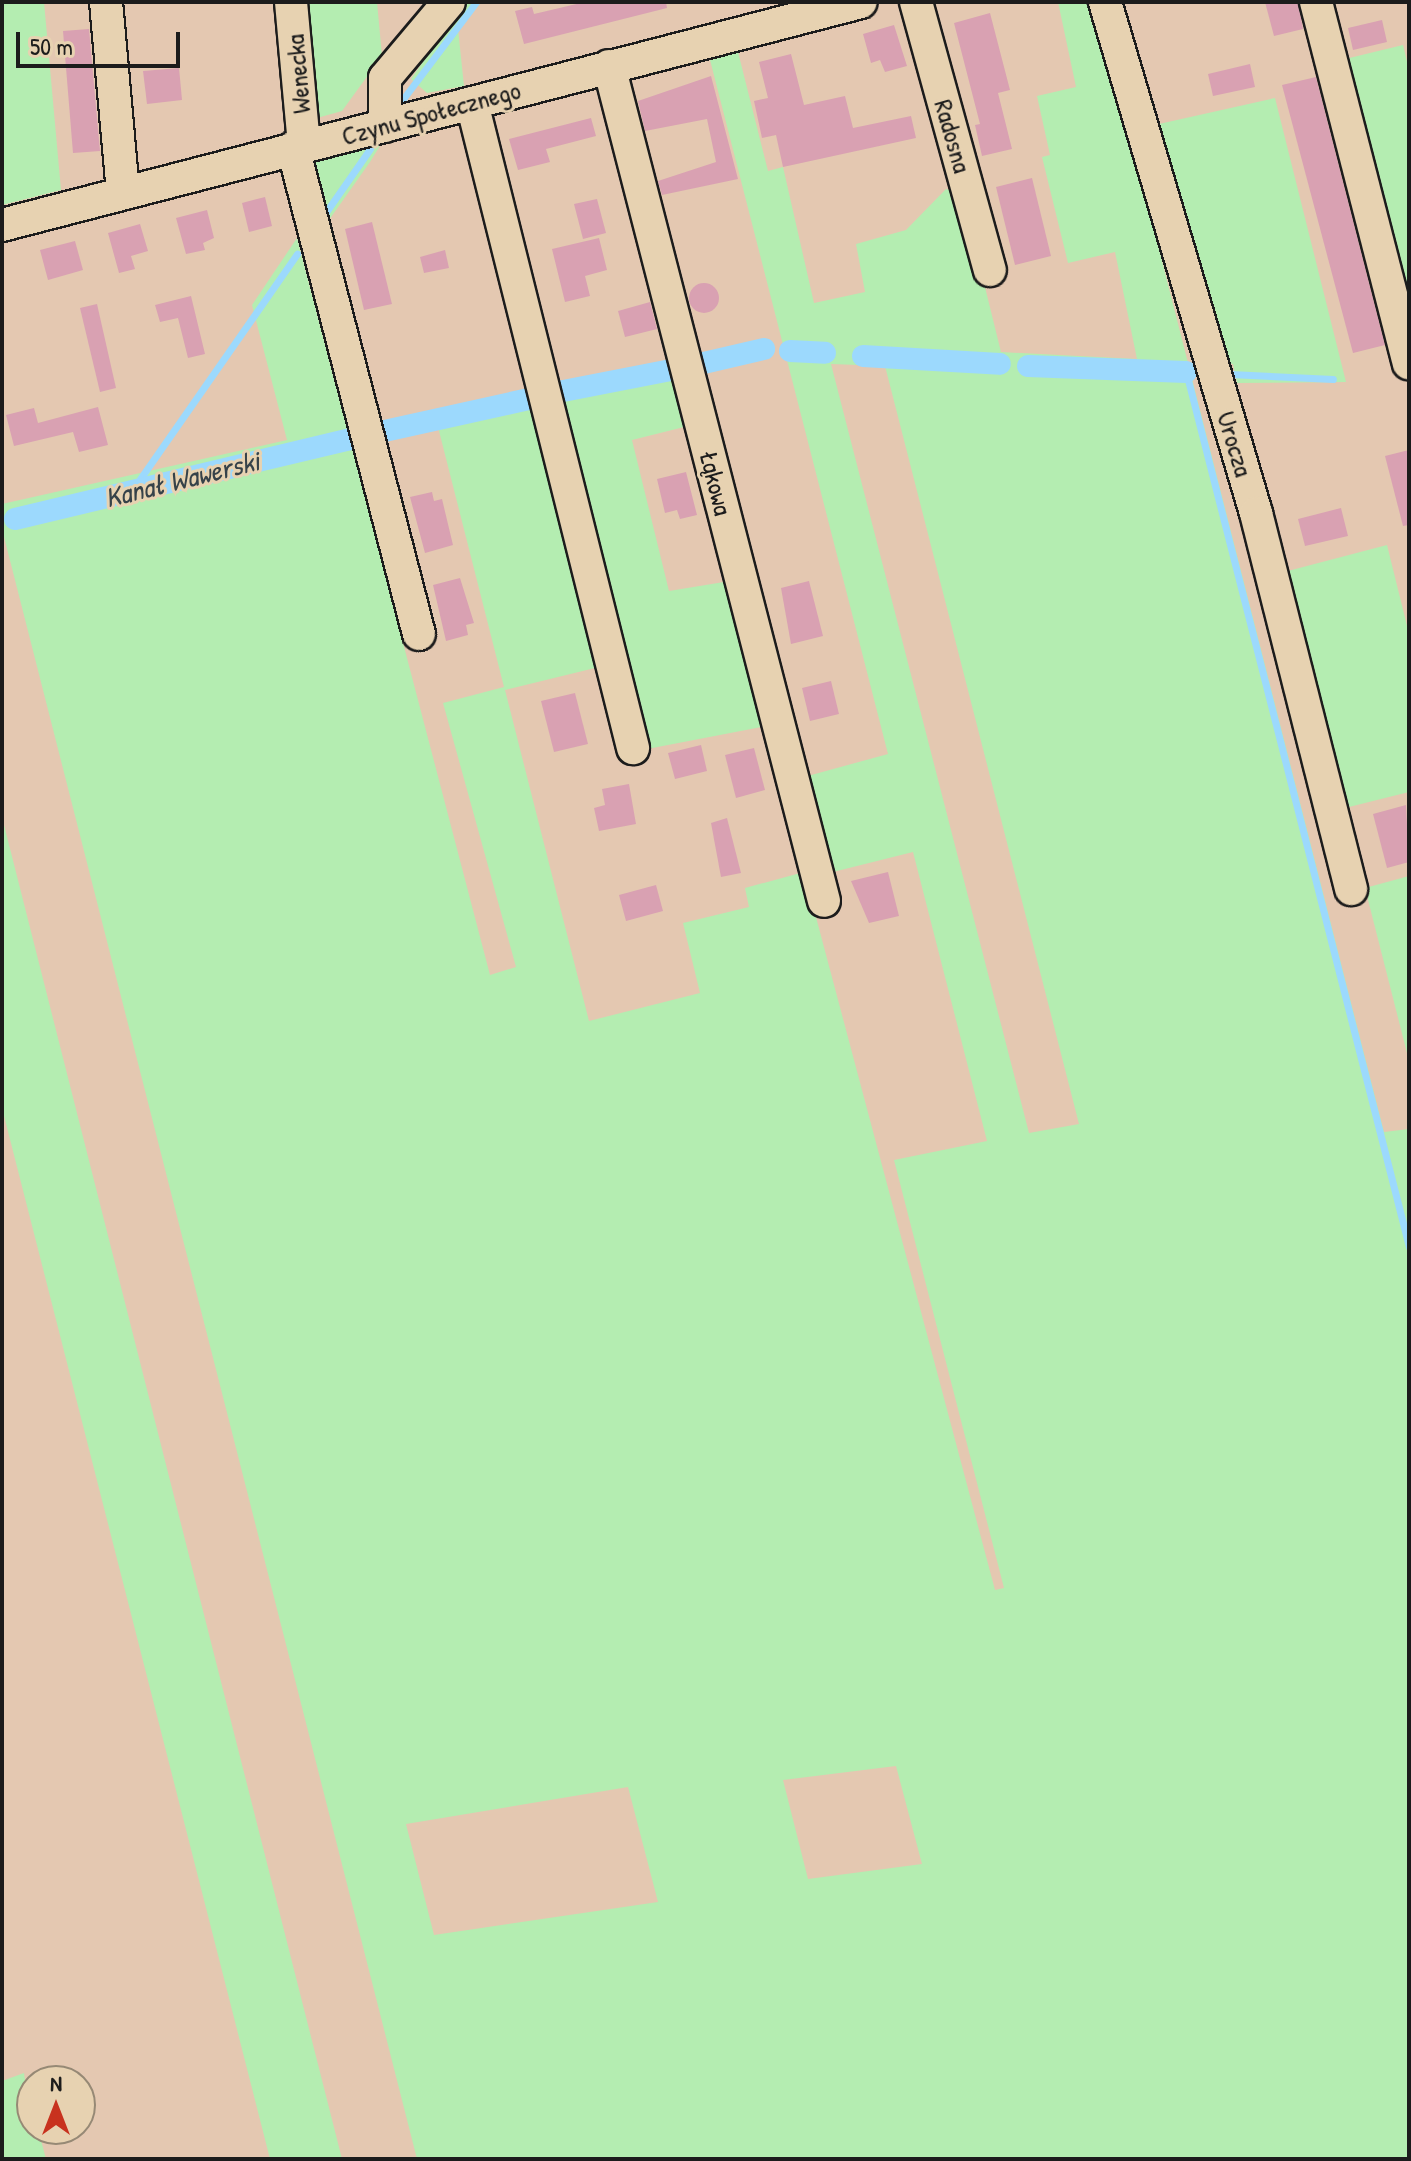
<!DOCTYPE html>
<meta charset="utf-8">
<style>
body{margin:0}
#map{position:relative;width:1411px;height:2161px;overflow:hidden;background:#e4c8b1;font-family:"Patrick Hand",sans-serif}
div>[style]{position:absolute}
.green>*{inset:0;background:#b4edb1}
.stream>*{height:7px;margin:-3.5px;padding:0 3.5px;transform-origin:3.5px;border-radius:3.5px;background:#9cd9fd}
.canal>*{height:22px;margin:-11px;padding:0 11px;transform-origin:11px;border-radius:11px;background:#9cd9fd}
.building>*{inset:0;background:#d9a1b2}
.round{border-radius:50%}
.roads{filter:drop-shadow(2px 0 #1c1c1c) drop-shadow(-2px 0 #1c1c1c) drop-shadow(0 2px #1c1c1c) drop-shadow(0 -2px #1c1c1c)}
.minor>*{height:32px;margin:-16px;padding:0 16px;transform-origin:16px;border-radius:16px;background:#e7d2b1}
span{translate:-50% -50%;white-space:nowrap;text-align:center;line-height:1.15;-webkit-text-stroke:6px #e7d2b1;paint-order:stroke}
.street-label{font-size:26px;color:#1c1c1c}
.water-label{font-size:28px;color:#364249;font-style:italic}
.frame{position:absolute;inset:0;border:4px solid #1c1c1c;pointer-events:none}
.north{position:absolute;left:16px;top:2065px;width:80px;height:80px;box-sizing:border-box;background:#e7d2b1;border:2px solid #968975;border-radius:50%;rotate:0deg;font-size:22px;font-weight:700;line-height:32px;text-align:center;color:#1c1c1c}
.north::after{content:'';display:block;margin:auto;width:28px;height:36px;background:#c8321e;clip-path:polygon(50% 0,100% 100%,50% 72%,0 100%)}
.scale{position:absolute;left:16px;top:32px;width:164px;height:36px;box-sizing:border-box;border:4px solid #1c1c1c;border-top:0;padding-left:10px;font-size:24px;line-height:28px;white-space:nowrap;color:#1c1c1c;-webkit-text-stroke:6px #e7d2b1;paint-order:stroke}
</style>
<div id="map">
<div class="green">
<i style="clip-path:polygon(2px 2px,44px 2px,61px 190px,2px 205px)"></i>
<i style="clip-path:polygon(306px 2px,377px 2px,382px 56px,342px 111px,317px 118px)"></i>
<i style="clip-path:polygon(464px 2px,478px 2px,458px 29px,464px 86px,427px 93px,411px 79px)"></i>
<i style="clip-path:polygon(evenodd,1058px 2px,1096px 2px,1384px 1132px,1409px 1129px,1409px 2159px,417px 2159px,2px 529px,2px 504px,287px 440px,252px 305px,297px 238px,490px 975px,516px 967px,443px 703px,504px 687px,438px 427px,378px 442px,374px 425px,529px 391px,599px 667px,505px 690px,589px 1021px,700px 993px,683px 923px,749px 907px,745px 888px,804px 872px,995px 1590px,1004px 1588px,894px 1160px,987px 1141px,913px 852px,829px 873px,804px 777px,888px 754px,709px 56px,737px 48px,768px 171px,783px 167px,814px 303px,865px 292px,856px 244px,906px 230px,946px 189px,962px 194px,1001px 352px,1137px 359px,1115px 252px,1068px 263px,1042px 157px,1050px 155px,1037px 96px,1076px 87px,1058px 2px,831px 364px,885px 366px,1079px 1124px,1029px 1133px,831px 364px,1058px 2px,896px 1766px,922px 1864px,808px 1879px,783px 1780px,896px 1766px,1058px 2px,628px 1787px,658px 1902px,434px 1935px,406px 1824px,628px 1787px)"></i>
<i style="clip-path:polygon(1403px 45px,1409px 70px,1409px 336px,1341px 60px)"></i>
<i style="clip-path:polygon(1275px 98px,1346px 382px,1237px 383px,1233px 364px,1218px 363px,1159px 124px)"></i>
<i style="clip-path:polygon(381px 144px,370px 162px,324px 227px,307px 163px)"></i>
<i style="clip-path:polygon(676px 362px,688px 426px,632px 440px,669px 591px,730px 581px,767px 726px,642px 750px,550px 387px)"></i>
<i style="clip-path:polygon(1387px 545px,1409px 634px,1409px 792px,1345px 808px,1284px 572px)"></i>
<i style="clip-path:polygon(2px 817px,199px 1595px,342px 2159px,270px 2159px,2px 1108px)"></i>
<i style="clip-path:polygon(1409px 876px,1409px 1061px,1365px 888px)"></i>
<i style="clip-path:polygon(24px 2073px,32px 2129px,38px 2129px,46px 2159px,2px 2159px,2px 2081px)"></i>
</div>
<div class="stream">
<i style="left:403px;top:99px;width:121px;rotate:-53deg"></i>
<i style="left:326px;top:212px;width:77px;rotate:-55.1deg"></i>
<i style="left:1197px;top:372px;width:11px;rotate:180deg"></i>
<i style="left:1186px;top:372px;width:903px;rotate:75.7deg"></i>
<i style="left:1230px;top:374px;width:103px;rotate:2.8deg"></i>
<i style="left:133px;top:489px;width:287px;rotate:-55.1deg"></i>
</div>
<div class="canal">
<i style="left:790px;top:351px;width:35px;rotate:3deg"></i>
<i style="left:863px;top:356px;width:137px;rotate:3.3deg"></i>
<i style="left:695px;top:365px;width:71px;rotate:-13.1deg"></i>
<i style="left:1028px;top:366px;width:158px;rotate:2.2deg"></i>
<i style="left:558px;top:392px;width:115px;rotate:-11deg"></i>
<i style="left:380px;top:432px;width:157px;rotate:-12.5deg"></i>
<i style="left:15px;top:519px;width:344px;rotate:-13.4deg"></i>
</div>
<div class="building">
<i style="clip-path:polygon(585px 2px,666px 2px,667px 8px,524px 44px,515px 11px,532px 7px,534px 14px)"></i>
<i style="clip-path:polygon(1265px 2px,1298px 2px,1303px 29px,1274px 36px)"></i>
<i style="clip-path:polygon(990px 13px,1010px 90px,998px 93px,1012px 149px,982px 156px,975px 125px,980px 124px,954px 23px)"></i>
<i style="clip-path:polygon(1382px 20px,1387px 42px,1353px 50px,1348px 28px)"></i>
<i style="clip-path:polygon(894px 25px,907px 66px,885px 72px,880px 60px,871px 63px,863px 34px)"></i>
<i style="clip-path:polygon(89px 29px,100px 151px,73px 153px,63px 31px)"></i>
<i style="clip-path:polygon(791px 54px,804px 105px,845px 96px,853px 128px,911px 116px,916px 138px,783px 167px,776px 135px,762px 138px,754px 101px,768px 98px,759px 62px)"></i>
<i style="clip-path:polygon(1250px 64px,1255px 87px,1213px 96px,1208px 74px)"></i>
<i style="clip-path:polygon(179px 68px,182px 100px,147px 104px,143px 71px)"></i>
<i style="clip-path:polygon(711px 76px,738px 179px,662px 195px,658px 181px,716px 162px,707px 119px,645px 131px,638px 101px)"></i>
<i style="clip-path:polygon(1316px 77px,1385px 345px,1353px 353px,1282px 85px)"></i>
<i style="clip-path:polygon(591px 118px,596px 136px,546px 149px,550px 162px,518px 170px,509px 139px)"></i>
<i style="clip-path:polygon(1032px 178px,1051px 256px,1015px 265px,996px 187px)"></i>
<i style="clip-path:polygon(265px 197px,272px 226px,249px 232px,242px 203px)"></i>
<i style="clip-path:polygon(597px 199px,606px 233px,583px 239px,574px 204px)"></i>
<i style="clip-path:polygon(207px 210px,214px 238px,203px 243px,205px 250px,186px 254px,176px 218px)"></i>
<i style="clip-path:polygon(372px 222px,392px 304px,364px 310px,345px 229px)"></i>
<i style="clip-path:polygon(140px 224px,148px 251px,131px 256px,135px 269px,119px 273px,108px 233px)"></i>
<i style="clip-path:polygon(599px 238px,607px 270px,585px 276px,590px 296px,565px 302px,552px 249px)"></i>
<i style="clip-path:polygon(75px 241px,83px 270px,48px 280px,40px 250px)"></i>
<i style="clip-path:polygon(445px 250px,449px 268px,424px 273px,420px 257px)"></i>
<i class="round" style="left:689px;top:283px;width:30px;height:30px"></i>
<i style="clip-path:polygon(191px 296px,205px 354px,188px 358px,178px 318px,160px 322px,155px 305px)"></i>
<i style="clip-path:polygon(650px 302px,657px 329px,625px 337px,618px 311px)"></i>
<i style="clip-path:polygon(97px 304px,116px 388px,100px 392px,80px 308px)"></i>
<i style="clip-path:polygon(98px 407px,108px 445px,79px 452px,73px 432px,14px 446px,6px 415px,34px 408px,38px 423px)"></i>
<i style="clip-path:polygon(1409px 450px,1409px 525px,1403px 526px,1385px 456px)"></i>
<i style="clip-path:polygon(686px 472px,697px 515px,680px 519px,677px 510px,665px 513px,657px 479px)"></i>
<i style="clip-path:polygon(432px 492px,434px 501px,442px 499px,453px 545px,425px 553px,410px 497px)"></i>
<i style="clip-path:polygon(1341px 508px,1348px 536px,1305px 546px,1298px 519px)"></i>
<i style="clip-path:polygon(460px 578px,474px 623px,466px 625px,468px 635px,446px 641px,433px 585px)"></i>
<i style="clip-path:polygon(809px 581px,823px 636px,791px 644px,781px 588px)"></i>
<i style="clip-path:polygon(831px 681px,839px 714px,810px 721px,802px 688px)"></i>
<i style="clip-path:polygon(575px 693px,588px 744px,554px 752px,541px 701px)"></i>
<i style="clip-path:polygon(701px 745px,707px 771px,675px 779px,668px 753px)"></i>
<i style="clip-path:polygon(754px 748px,765px 790px,736px 798px,725px 755px)"></i>
<i style="clip-path:polygon(629px 784px,636px 824px,599px 831px,594px 808px,605px 805px,602px 789px)"></i>
<i style="clip-path:polygon(1406px 805px,1409px 862px,1387px 868px,1373px 814px)"></i>
<i style="clip-path:polygon(727px 818px,741px 873px,721px 877px,711px 823px)"></i>
<i style="clip-path:polygon(888px 872px,899px 916px,869px 923px,851px 881px)"></i>
<i style="clip-path:polygon(656px 885px,663px 911px,626px 921px,619px 895px)"></i>
</div>
<div class="roads">
<div class="minor">
<i style="left:106px;top:2px;width:192px;rotate:84.9deg"></i>
<i style="left:291px;top:2px;width:145px;rotate:84.8deg"></i>
<i style="left:916px;top:2px;width:278px;rotate:74.6deg"></i>
<i style="left:1105px;top:2px;width:533px;rotate:73.54deg"></i>
<i style="left:1256px;top:513px;width:388px;rotate:75.8deg"></i>
<i style="left:1316px;top:2px;width:373px;rotate:75.6deg"></i>
<i style="left:609px;top:66px;width:862px;rotate:75.56deg"></i>
<i style="left:472px;top:103px;width:665px;rotate:75.98deg"></i>
<i style="left:385px;top:126px;width:48px;rotate:-90deg"></i>
<i style="left:385px;top:78px;width:99px;rotate:-49.9deg"></i>
<i style="left:293px;top:148px;width:502px;rotate:75.47deg"></i>
<i style="left:2px;top:225px;width:887px;rotate:-14.55deg"></i>
</div>
</div>
<div class="street-label">
<span style="left:298px;top:74px;rotate:-95deg">Wenecka</span>
<span style="left:431px;top:113px;rotate:-15deg">Czynu Społecznego</span>
<span style="left:953px;top:136px;rotate:74deg">Radosna</span>
<span style="left:1235px;top:444px;rotate:73deg">Urocza</span>
<span style="left:716px;top:483px;rotate:76deg">Łąkowa</span>
</div>
<div class="water-label">
<span style="left:182px;top:479px;rotate:-14deg">Kanał Wawerski</span>
</div>
<div class="frame"></div>
<div class="north">N</div>
<div class="scale">50 m</div>
</div>
